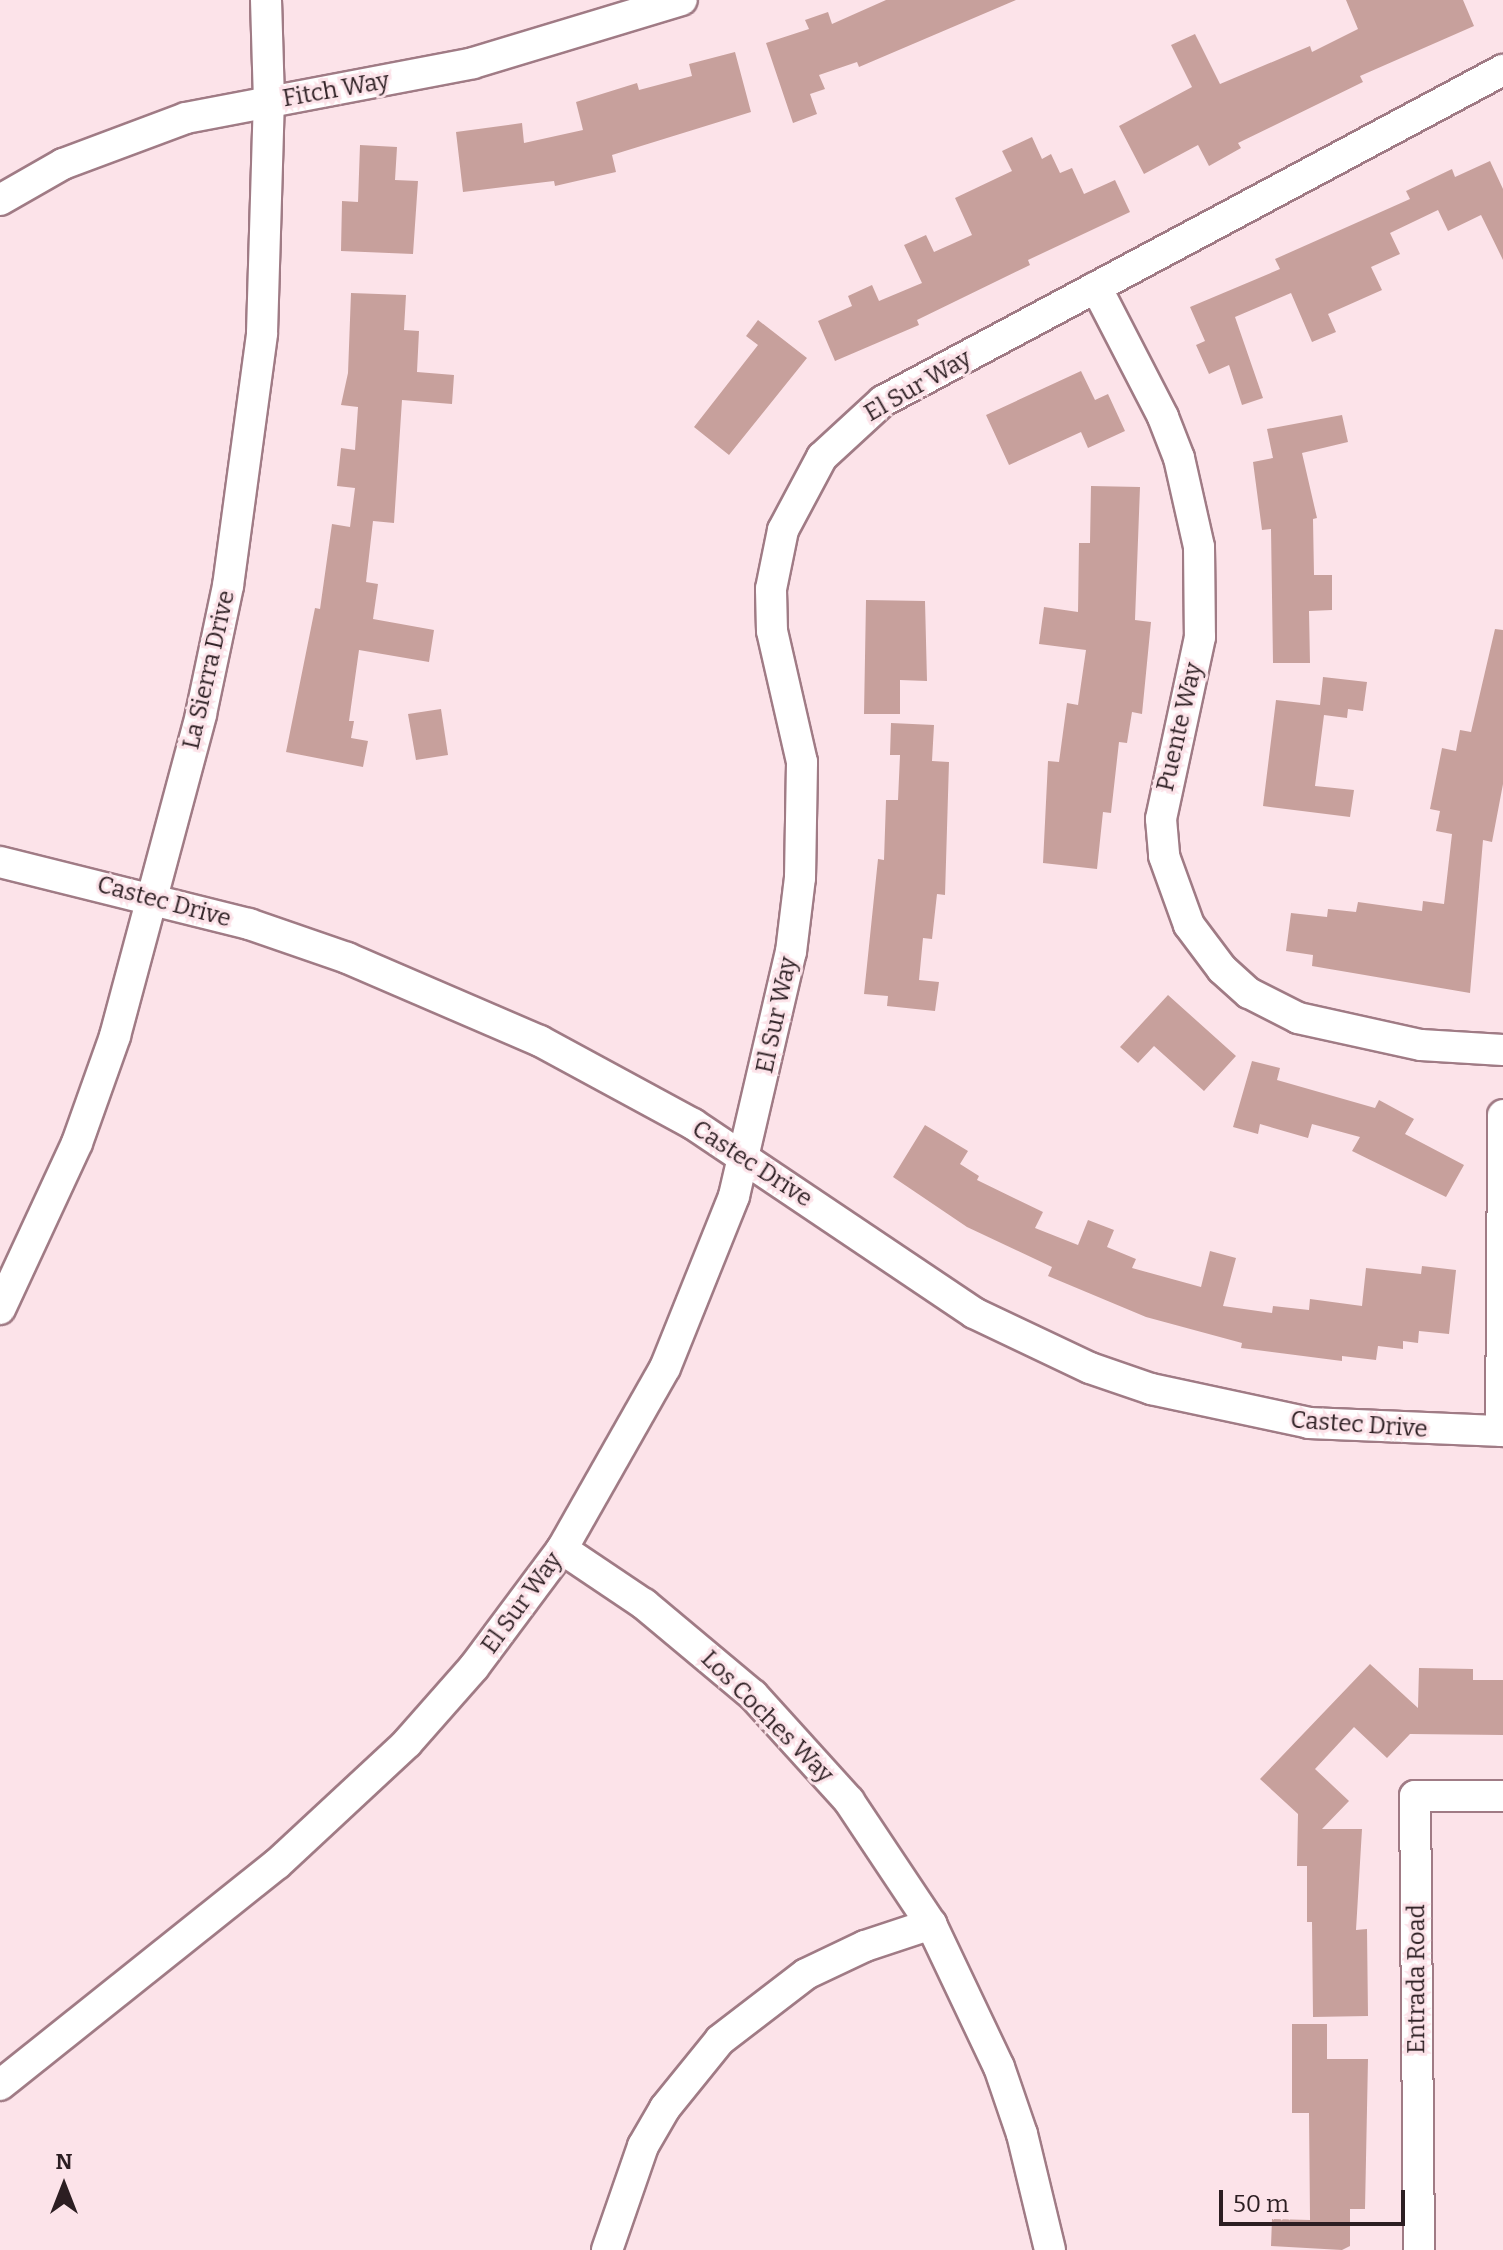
<!DOCTYPE html>
<style>
body{margin:0}
#map{position:relative;width:1503px;height:2250px;overflow:hidden;background:#fce3e9;font-family:Bitter,serif}
div>[style]{position:absolute}
.building>*{inset:0;background:#c7a09c}
.roads{filter:drop-shadow(2px 0 #a07b85) drop-shadow(-2px 0 #a07b85) drop-shadow(0 2px #a07b85) drop-shadow(0 -2px #a07b85)}
.minor>*{height:30px;margin:-15px;padding:0 15px;transform-origin:15px;border-radius:15px;background:#fff}
span{translate:-50% -50%;white-space:nowrap;text-align:center;line-height:1.15;-webkit-text-stroke:6px #fce3e9;paint-order:stroke}
.street-label{font-size:24px;color:#2c1e22}
.north{position:absolute;left:24px;top:2146px;width:80px;height:80px;-webkit-text-stroke:6px #fce3e9;paint-order:stroke;rotate:0deg;font-size:22px;font-weight:700;line-height:32px;text-align:center;color:#2c1e22}
.north::after{content:'';display:block;margin:auto;width:28px;height:36px;background:#2c1e22;clip-path:polygon(50% 0,100% 100%,50% 72%,0 100%)}
.scale{position:absolute;left:1219px;top:2190px;width:186px;height:36px;box-sizing:border-box;border:4px solid #2c1e22;border-top:0;padding-left:10px;font-size:24px;line-height:28px;white-space:nowrap;color:#2c1e22;-webkit-text-stroke:6px #fce3e9;paint-order:stroke}
</style>
<div id="map">
<div class="building">
<i style="clip-path:polygon(886px 0,1016px 0,859px 67px,857px 62px,819px 75px,825px 89px,810px 94px,817px 114px,793px 123px,766px 43px,809px 29px,805px 20px,828px 12px,832px 24px)"></i>
<i style="clip-path:polygon(1346px 0,1463px 0,1474px 26px,1360px 76px,1363px 82px,1238px 143px,1241px 148px,1209px 166px,1198px 145px,1144px 174px,1119px 126px,1192px 87px,1171px 45px,1195px 34px,1220px 84px,1310px 46px,1312px 52px,1358px 29px)"></i>
<i style="clip-path:polygon(735px 52px,751px 112px,612px 155px,616px 172px,555px 186px,554px 181px,463px 192px,456px 132px,522px 123px,524px 143px,583px 130px,576px 102px,637px 83px,639px 90px,692px 76px,689px 64px)"></i>
<i style="clip-path:polygon(1032px 137px,1042px 159px,1051px 154px,1060px 173px,1072px 168px,1084px 194px,1115px 180px,1130px 212px,1028px 260px,1030px 265px,917px 320px,919px 325px,835px 361px,818px 321px,852px 306px,848px 296px,872px 285px,879px 301px,922px 283px,904px 245px,926px 235px,934px 252px,972px 235px,955px 198px,1012px 171px,1002px 151px)"></i>
<i style="clip-path:polygon(360px 145px,397px 147px,395px 180px,418px 181px,413px 254px,341px 251px,342px 201px,358px 202px)"></i>
<i style="clip-path:polygon(1490px 161px,1503px 189px,1503px 260px,1481px 215px,1448px 231px,1438px 210px,1390px 233px,1400px 254px,1371px 267px,1382px 290px,1328px 314px,1336px 332px,1312px 342px,1291px 293px,1235px 317px,1263px 398px,1242px 405px,1229px 365px,1209px 374px,1196px 345px,1205px 341px,1190px 307px,1280px 269px,1275px 259px,1410px 199px,1406px 191px,1452px 169px,1455px 177px)"></i>
<i style="clip-path:polygon(351px 293px,406px 295px,404px 330px,419px 331px,417px 372px,454px 375px,452px 404px,402px 400px,394px 523px,373px 521px,366px 582px,378px 584px,373px 619px,434px 630px,429px 662px,359px 650px,349px 721px,354px 721px,351px 738px,368px 741px,363px 767px,286px 752px,315px 608px,320px 609px,332px 524px,350px 527px,355px 488px,337px 486px,341px 448px,355px 450px,358px 407px,341px 405px,348px 373px)"></i>
<i style="clip-path:polygon(758px 320px,807px 358px,729px 455px,694px 427px,758px 345px,746px 336px)"></i>
<i style="clip-path:polygon(1081px 371px,1095px 400px,1108px 394px,1125px 431px,1088px 448px,1081px 432px,1009px 465px,986px 415px)"></i>
<i style="clip-path:polygon(1342px 415px,1348px 442px,1302px 453px,1317px 518px,1313px 519px,1314px 575px,1332px 575px,1332px 610px,1309px 611px,1310px 663px,1273px 663px,1271px 529px,1262px 530px,1253px 462px,1273px 458px,1267px 429px)"></i>
<i style="clip-path:polygon(1091px 486px,1140px 487px,1135px 620px,1151px 622px,1142px 714px,1132px 712px,1127px 743px,1119px 742px,1111px 813px,1103px 812px,1097px 869px,1043px 863px,1048px 761px,1059px 762px,1067px 703px,1078px 705px,1086px 650px,1039px 644px,1044px 607px,1078px 612px,1079px 543px,1090px 543px)"></i>
<i style="clip-path:polygon(866px 600px,925px 601px,927px 681px,900px 680px,900px 714px,864px 714px)"></i>
<i style="clip-path:polygon(1495px 629px,1503px 630px,1503px 784px,1492px 842px,1483px 840px,1470px 993px,1312px 966px,1313px 955px,1286px 951px,1291px 913px,1327px 917px,1328px 909px,1356px 912px,1358px 902px,1422px 911px,1423px 901px,1444px 904px,1452px 834px,1436px 831px,1440px 811px,1430px 809px,1442px 748px,1456px 751px,1460px 730px,1471px 732px)"></i>
<i style="clip-path:polygon(1323px 677px,1367px 682px,1363px 711px,1348px 709px,1347px 718px,1324px 715px,1315px 786px,1354px 790px,1350px 817px,1263px 806px,1276px 700px,1320px 705px)"></i>
<i style="clip-path:polygon(441px 709px,448px 755px,416px 760px,408px 714px)"></i>
<i style="clip-path:polygon(891px 723px,934px 725px,932px 761px,949px 762px,945px 895px,937px 894px,932px 939px,923px 938px,919px 980px,939px 982px,935px 1011px,887px 1006px,888px 996px,864px 994px,878px 859px,884px 860px,886px 800px,898px 800px,900px 755px,890px 755px)"></i>
<i style="clip-path:polygon(1168px 995px,1236px 1056px,1204px 1091px,1154px 1046px,1138px 1063px,1120px 1047px)"></i>
<i style="clip-path:polygon(1252px 1061px,1280px 1068px,1277px 1080px,1375px 1108px,1379px 1100px,1414px 1119px,1405px 1134px,1464px 1165px,1446px 1197px,1352px 1151px,1360px 1137px,1312px 1124px,1308px 1138px,1260px 1124px,1258px 1134px,1233px 1127px)"></i>
<i style="clip-path:polygon(925px 1125px,968px 1151px,960px 1164px,979px 1176px,977px 1180px,1043px 1212px,1035px 1228px,1078px 1245px,1088px 1220px,1114px 1230px,1107px 1247px,1136px 1259px,1132px 1268px,1201px 1287px,1210px 1251px,1236px 1258px,1223px 1306px,1272px 1313px,1273px 1306px,1309px 1310px,1310px 1299px,1362px 1306px,1366px 1268px,1421px 1274px,1422px 1266px,1456px 1270px,1449px 1334px,1419px 1331px,1418px 1343px,1403px 1341px,1403px 1349px,1378px 1346px,1376px 1360px,1342px 1356px,1342px 1361px,1241px 1348px,1242px 1343px,1146px 1317px,1048px 1276px,1052px 1267px,967px 1227px,893px 1177px)"></i>
<i style="clip-path:polygon(1370px 1664px,1418px 1708px,1419px 1668px,1473px 1669px,1473px 1680px,1503px 1680px,1503px 1735px,1410px 1734px,1387px 1758px,1354px 1727px,1315px 1769px,1349px 1801px,1322px 1829px,1362px 1829px,1356px 1930px,1367px 1929px,1368px 2016px,1313px 2017px,1312px 1922px,1307px 1922px,1307px 1866px,1297px 1866px,1298px 1814px,1260px 1779px)"></i>
<i style="clip-path:polygon(1292px 2024px,1327px 2024px,1327px 2059px,1368px 2059px,1365px 2209px,1350px 2209px,1350px 2246px,1342px 2250px,1271px 2246px,1272px 2219px,1310px 2220px,1309px 2113px,1292px 2113px)"></i>
</div>
<div class="roads">
<div class="minor">
<i style="left:0;top:200px;width:73px;rotate:-29.7deg"></i>
<i style="left:63px;top:164px;width:131px;rotate:-20.5deg"></i>
<i style="left:186px;top:118px;width:292px;rotate:-10.8deg"></i>
<i style="left:473px;top:63px;width:218px;rotate:-16.8deg"></i>
<i style="left:1096px;top:287px;width:146px;rotate:62.7deg"></i>
<i style="left:1163px;top:417px;width:44px;rotate:68.7deg"></i>
<i style="left:1179px;top:458px;width:91px;rotate:77.3deg"></i>
<i style="left:1199px;top:547px;width:90px;rotate:89.4deg"></i>
<i style="left:1200px;top:637px;width:186px;rotate:102.1deg"></i>
<i style="left:1161px;top:819px;width:37px;rotate:85deg"></i>
<i style="left:1164px;top:856px;width:73px;rotate:70.1deg"></i>
<i style="left:1189px;top:925px;width:55px;rotate:53.1deg"></i>
<i style="left:1222px;top:969px;width:36px;rotate:42deg"></i>
<i style="left:1249px;top:993px;width:55px;rotate:27deg"></i>
<i style="left:1298px;top:1018px;width:126px;rotate:12.4deg"></i>
<i style="left:1421px;top:1045px;width:82px;rotate:3.5deg"></i>
<i style="left:0;top:862px;width:257px;rotate:14deg"></i>
<i style="left:249px;top:924px;width:104px;rotate:19.1deg"></i>
<i style="left:347px;top:958px;width:210px;rotate:23.3deg"></i>
<i style="left:540px;top:1041px;width:174px;rotate:28.5deg"></i>
<i style="left:693px;top:1124px;width:339px;rotate:33.9deg"></i>
<i style="left:974px;top:1313px;width:128px;rotate:25.4deg"></i>
<i style="left:1090px;top:1368px;width:65px;rotate:19deg"></i>
<i style="left:1151px;top:1389px;width:162px;rotate:12.1deg"></i>
<i style="left:1309px;top:1423px;width:194px;rotate:2.4deg"></i>
<i style="left:0;top:1309px;width:183px;rotate:-65.1deg"></i>
<i style="left:77px;top:1143px;width:114px;rotate:-70.4deg"></i>
<i style="left:115px;top:1036px;width:333px;rotate:-75deg"></i>
<i style="left:201px;top:714px;width:131px;rotate:-78.1deg"></i>
<i style="left:228px;top:586px;width:255px;rotate:-82.3deg"></i>
<i style="left:262px;top:333px;width:232px;rotate:-88.3deg"></i>
<i style="left:269px;top:101px;width:101px;rotate:-91.7deg"></i>
<i style="left:1501px;top:1431px;width:316px;rotate:-89.6deg"></i>
<i style="left:562px;top:1549px;width:99px;rotate:33.9deg"></i>
<i style="left:644px;top:1604px;width:142px;rotate:39.9deg"></i>
<i style="left:753px;top:1695px;width:143px;rotate:47.8deg"></i>
<i style="left:849px;top:1801px;width:148px;rotate:56.3deg"></i>
<i style="left:0;top:2085px;width:354px;rotate:-38.6deg"></i>
<i style="left:277px;top:1864px;width:178px;rotate:-42.9deg"></i>
<i style="left:407px;top:1743px;width:101px;rotate:-48.6deg"></i>
<i style="left:474px;top:1667px;width:147px;rotate:-53.3deg"></i>
<i style="left:562px;top:1549px;width:208px;rotate:-60.4deg"></i>
<i style="left:665px;top:1368px;width:185px;rotate:-68.1deg"></i>
<i style="left:734px;top:1196px;width:251px;rotate:-76.9deg"></i>
<i style="left:791px;top:952px;width:75px;rotate:-83.1deg"></i>
<i style="left:800px;top:878px;width:116px;rotate:-89deg"></i>
<i style="left:802px;top:762px;width:134px;rotate:-102.9deg"></i>
<i style="left:772px;top:631px;width:42px;rotate:-91.4deg"></i>
<i style="left:771px;top:589px;width:60px;rotate:-78.5deg"></i>
<i style="left:783px;top:530px;width:83px;rotate:-61.9deg"></i>
<i style="left:822px;top:457px;width:83px;rotate:-42.6deg"></i>
<i style="left:883px;top:401px;width:703px;rotate:-28.1deg"></i>
<i style="left:607px;top:2250px;width:110px;rotate:-70.9deg"></i>
<i style="left:643px;top:2146px;width:44px;rotate:-59.9deg"></i>
<i style="left:665px;top:2108px;width:87px;rotate:-51deg"></i>
<i style="left:720px;top:2040px;width:108px;rotate:-37.5deg"></i>
<i style="left:806px;top:1974px;width:65px;rotate:-25.4deg"></i>
<i style="left:865px;top:1946px;width:70px;rotate:-18.4deg"></i>
<i style="left:931px;top:1924px;width:158px;rotate:64.6deg"></i>
<i style="left:999px;top:2067px;width:71px;rotate:71.1deg"></i>
<i style="left:1022px;top:2134px;width:119px;rotate:76.4deg"></i>
<i style="left:1419px;top:2250px;width:454px;rotate:-90.5deg"></i>
<i style="left:1415px;top:1796px;width:88px"></i>
</div>
</div>
<div class="street-label">
<span style="left:336px;top:90px;rotate:-10deg">Fitch Way</span>
<span style="left:918px;top:386px;rotate:-30deg">El Sur Way</span>
<span style="left:209px;top:670px;rotate:-77deg">La Sierra Drive</span>
<span style="left:1180px;top:727px;rotate:-77deg">Puente Way</span>
<span style="left:164px;top:902px;rotate:15deg">Castec Drive</span>
<span style="left:777px;top:1015px;rotate:-78deg">El Sur Way</span>
<span style="left:752px;top:1164px;rotate:33deg">Castec Drive</span>
<span style="left:1359px;top:1425px;rotate:4deg">Castec Drive</span>
<span style="left:522px;top:1603px;rotate:-54deg">El Sur Way</span>
<span style="left:767px;top:1717px;rotate:45deg">Los Coches Way</span>
<span style="left:1417px;top:1979px;rotate:-90deg">Entrada Road</span>
</div>
<div class="north">N</div>
<div class="scale">50 m</div>
</div>
